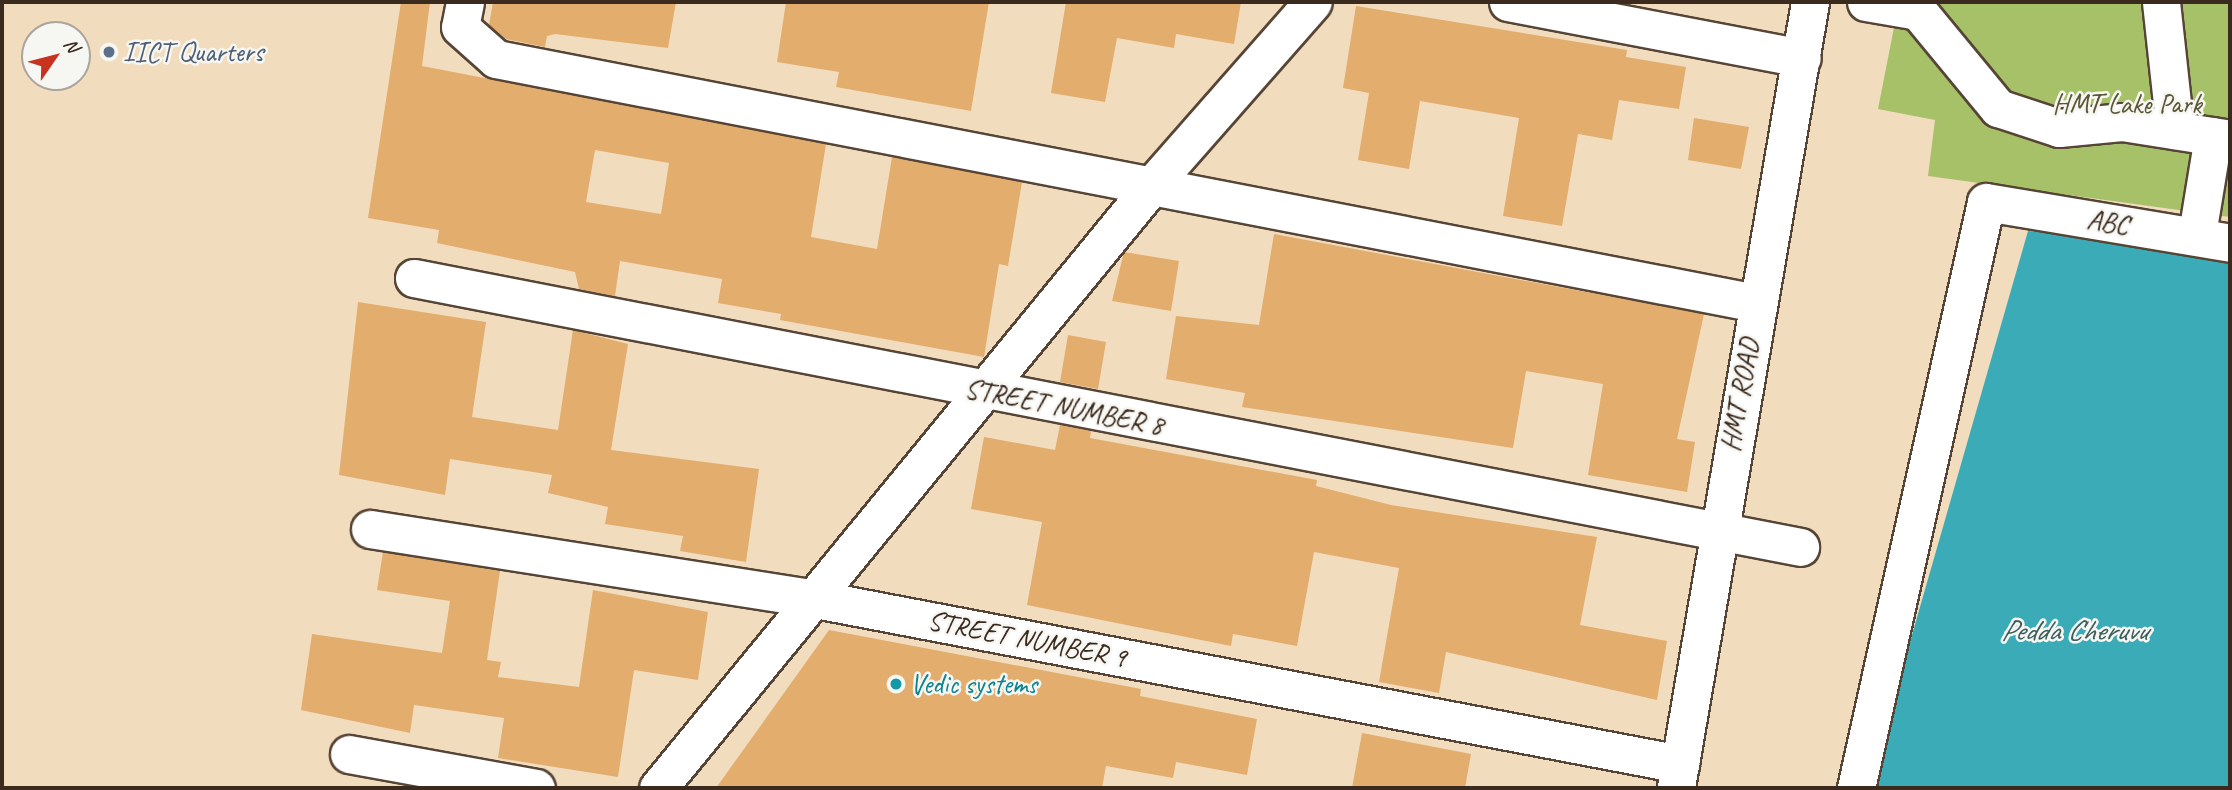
<!DOCTYPE html>
<style>
body{margin:0}
#map{position:relative;width:2232px;height:790px;overflow:hidden;background:#f2dcbe;font-family:Caveat,sans-serif}
div>[style]{position:absolute}
.green>*{inset:0;background:#a6c167}
.water>*{inset:0;background:#3bacb7}
.building>*{inset:0;background:#e2ad6d}
.roads{filter:drop-shadow(2px 0 #564536) drop-shadow(-2px 0 #564536) drop-shadow(0 2px #564536) drop-shadow(0 -2px #564536)}
.minor>*{height:37px;margin:-18.5px;padding:0 18.5px;transform-origin:18.5px;border-radius:18.5px;background:#fff}
.dots>*{width:19px;height:19px;translate:-50% -50%;box-sizing:border-box;border:4px solid #f6f6f2;border-radius:50%}
span{translate:-50% -50%;white-space:nowrap;text-align:center;line-height:1.15;-webkit-text-stroke:5px #f6f6f2;paint-order:stroke}
.service-label{font-size:28px;color:#4e5e75}
.left{translate:0 -50%;text-align:left}
.park-label{font-size:28px;color:#5b5734}
.street-label{font-size:28px;color:#3b2a1e}
.culture-label{font-size:28px;color:#0d838f}
.water-label{font-size:30px;color:#3b5e5b;font-style:italic}
.frame{position:absolute;inset:0;border:4px solid #3b2a1e;pointer-events:none}
.north{position:absolute;left:21px;top:21px;width:70px;height:70px;box-sizing:border-box;background:#f6f6f2;border:2px solid #aba49d;border-radius:50%;rotate:55deg;font-size:19px;font-weight:700;line-height:28px;text-align:center;color:#3b2a1e}
.north::after{content:'';display:block;margin:auto;width:24px;height:32px;background:#c8321e;clip-path:polygon(50% 0,100% 100%,50% 72%,0 100%)}
</style>
<div id="map">
<div class="green">
<i style="clip-path:polygon(1899px 2px,2230px 2px,2230px 217px,1928px 176px,1935px 120px,1878px 109px)"></i>
</div>
<div class="water">
<i style="clip-path:polygon(2028px 231px,2230px 251px,2230px 788px,1868px 788px)"></i>
</div>
<div class="building">
<i style="clip-path:polygon(evenodd,401px 2px,430px 2px,422px 66px,826px 144px,811px 237px,877px 249px,892px 157px,1022px 182px,1008px 266px,999px 264px,984px 357px,780px 320px,781px 314px,718px 303px,722px 279px,620px 261px,615px 296px,579px 289px,575px 272px,437px 243px,439px 230px,368px 218px,401px 2px,595px 150px,669px 163px,661px 214px,586px 202px,595px 150px)"></i>
<i style="clip-path:polygon(493px 2px,676px 2px,668px 48px,555px 34px,547px 36px,545px 47px,506px 39px,489px 25px)"></i>
<i style="clip-path:polygon(786px 2px,989px 2px,971px 111px,836px 87px,839px 72px,777px 62px)"></i>
<i style="clip-path:polygon(1066px 2px,1241px 2px,1234px 44px,1176px 34px,1174px 48px,1117px 38px,1105px 102px,1051px 93px)"></i>
<i style="clip-path:polygon(1356px 6px,1627px 50px,1626px 57px,1686px 67px,1679px 109px,1619px 100px,1612px 140px,1578px 134px,1562px 226px,1503px 216px,1519px 118px,1420px 101px,1409px 169px,1358px 160px,1369px 93px,1343px 88px)"></i>
<i style="clip-path:polygon(1694px 118px,1749px 127px,1741px 169px,1688px 160px)"></i>
<i style="clip-path:polygon(1274px 234px,1704px 314px,1677px 439px,1695px 442px,1687px 492px,1588px 475px,1603px 384px,1526px 371px,1513px 448px,1242px 407px,1245px 393px,1166px 379px,1176px 316px,1259px 325px)"></i>
<i style="clip-path:polygon(1124px 252px,1179px 261px,1171px 311px,1112px 301px)"></i>
<i style="clip-path:polygon(358px 302px,486px 322px,472px 417px,558px 430px,573px 330px,628px 344px,611px 450px,759px 469px,746px 562px,680px 551px,683px 536px,605px 524px,608px 507px,548px 493px,552px 475px,450px 459px,445px 495px,339px 475px)"></i>
<i style="clip-path:polygon(1068px 335px,1106px 342px,1098px 389px,1060px 382px)"></i>
<i style="clip-path:polygon(1060px 425px,1091px 431px,1090px 438px,1317px 480px,1316px 486px,1391px 505px,1597px 537px,1580px 625px,1667px 641px,1657px 700px,1446px 652px,1439px 693px,1379px 682px,1399px 568px,1314px 552px,1297px 646px,1233px 634px,1231px 646px,1027px 605px,1042px 522px,971px 509px,984px 437px,1055px 450px)"></i>
<i style="clip-path:polygon(383px 552px,500px 571px,487px 660px,501px 662px,498px 677px,579px 687px,593px 590px,708px 612px,698px 680px,634px 670px,618px 777px,498px 758px,504px 718px,414px 705px,410px 733px,301px 710px,312px 634px,442px 653px,450px 601px,377px 590px)"></i>
<i style="clip-path:polygon(829px 630px,1141px 689px,1140px 696px,1257px 719px,1247px 775px,1176px 762px,1173px 778px,1106px 766px,1102px 788px,716px 788px)"></i>
<i style="clip-path:polygon(1362px 733px,1471px 754px,1465px 788px,1352px 788px)"></i>
</div>
<div class="roads">
<div class="minor">
<i style="left:465px;top:2px;width:25px;rotate:101deg"></i>
<i style="left:460px;top:27px;width:48px;rotate:41.6deg"></i>
<i style="left:496px;top:59px;width:1283px;rotate:10.96deg"></i>
<i style="left:1508px;top:2px;width:299px;rotate:10.8deg"></i>
<i style="left:1866px;top:2px;width:53px;rotate:9.8deg"></i>
<i style="left:1918px;top:11px;width:126px;rotate:50.5deg"></i>
<i style="left:1998px;top:108px;width:64px;rotate:18.2deg"></i>
<i style="left:2059px;top:128px;width:63px;rotate:-5.4deg"></i>
<i style="left:2122px;top:122px;width:109px;rotate:8.9deg"></i>
<i style="left:2161px;top:2px;width:129px;rotate:83.8deg"></i>
<i style="left:2198px;top:228px;width:93px;rotate:-80.7deg"></i>
<i style="left:414px;top:278px;width:1412px;rotate:10.98deg"></i>
<i style="left:370px;top:529px;width:445px;rotate:8.9deg"></i>
<i style="left:810px;top:598px;width:886px;rotate:10.8deg"></i>
<i style="left:349px;top:754px;width:190px;rotate:10.3deg"></i>
<i style="left:1676px;top:787px;width:796px;rotate:-80.31deg"></i>
<i style="left:658px;top:788px;width:781px;rotate:-50.66deg"></i>
<i style="left:1153px;top:184px;width:242px;rotate:-48.7deg"></i>
<i style="left:1856px;top:788px;width:600px;rotate:-77.49deg"></i>
<i style="left:1986px;top:202px;width:247px;rotate:9.5deg"></i>
</div>
</div>
<div class="dots">
<i style="left:109px;top:52px;background:#5c6f8a"></i>
<i style="left:896px;top:684px;background:#0f9aa8"></i>
</div>
<div class="service-label">
<span class="left" style="left:123px;top:52px">IICT Quarters</span>
</div>
<div class="park-label">
<span style="left:2127px;top:104px">HMT Lake Park</span>
</div>
<div class="street-label">
<span style="left:2108px;top:222px;rotate:10deg">ABC</span>
<span style="left:1740px;top:395px;rotate:-80deg">HMT ROAD</span>
<span style="left:1064px;top:407px;rotate:11deg">STREET NUMBER 8</span>
<span style="left:1027px;top:639px;rotate:11deg">STREET NUMBER 9</span>
</div>
<div class="culture-label">
<span class="left" style="left:910px;top:684px">Vedic systems</span>
</div>
<div class="water-label">
<span style="left:2074px;top:630px">Pedda Cheruvu</span>
</div>
<div class="frame"></div>
<div class="north">N</div>
</div>
